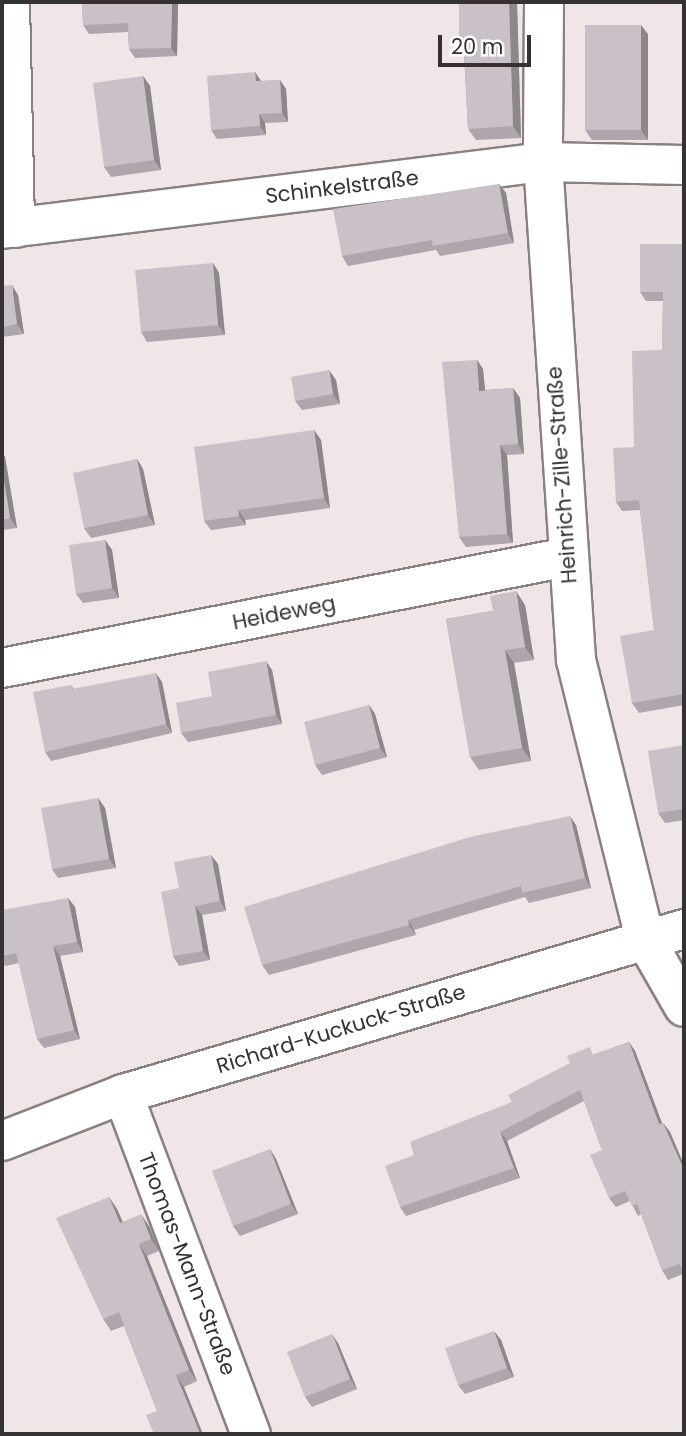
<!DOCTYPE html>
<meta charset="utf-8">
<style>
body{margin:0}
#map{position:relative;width:686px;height:1436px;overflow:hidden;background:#f0e5e7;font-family:Poppins,sans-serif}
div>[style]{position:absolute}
.roads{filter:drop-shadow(2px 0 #8a8082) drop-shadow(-2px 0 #8a8082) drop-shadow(0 2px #8a8082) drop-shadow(0 -2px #8a8082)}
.minor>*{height:38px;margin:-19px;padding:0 19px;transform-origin:19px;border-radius:19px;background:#fff}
.wall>*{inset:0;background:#aea6ac}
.shaded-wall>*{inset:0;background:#8d878c}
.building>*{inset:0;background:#cac1c8}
span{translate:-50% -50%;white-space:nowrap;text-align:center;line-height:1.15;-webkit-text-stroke:5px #fff;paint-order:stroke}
.street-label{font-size:21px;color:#363233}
.frame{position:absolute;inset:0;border:4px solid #363233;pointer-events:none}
.scale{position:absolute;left:438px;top:35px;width:93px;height:32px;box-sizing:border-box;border:4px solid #363233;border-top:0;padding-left:9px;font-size:21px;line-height:24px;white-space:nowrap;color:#363233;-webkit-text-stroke:5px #fff;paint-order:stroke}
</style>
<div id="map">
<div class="roads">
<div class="minor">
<i style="left:10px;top:2px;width:226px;rotate:88.7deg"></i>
<i style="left:544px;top:2px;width:160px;rotate:90.4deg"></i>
<i style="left:543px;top:162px;width:499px;rotate:86.2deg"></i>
<i style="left:576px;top:660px;width:287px;rotate:76.1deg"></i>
<i style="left:645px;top:939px;width:78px;rotate:60.2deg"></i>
<i style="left:2px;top:229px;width:545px;rotate:-7.06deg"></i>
<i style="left:543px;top:162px;width:141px;rotate:1.2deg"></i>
<i style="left:2px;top:668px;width:576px;rotate:-11.11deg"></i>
<i style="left:123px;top:1094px;width:363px;rotate:69.4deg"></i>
<i style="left:2px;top:1141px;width:130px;rotate:-21.2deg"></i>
<i style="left:123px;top:1094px;width:585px;rotate:-16.39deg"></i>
</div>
</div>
<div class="wall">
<i style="clip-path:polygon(82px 2px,178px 2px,177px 56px,135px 58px,129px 49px,128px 32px,89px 34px,83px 25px)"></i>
<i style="clip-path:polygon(459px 2px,517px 2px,521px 138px,476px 140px,468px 129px,464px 54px,459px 47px)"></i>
<i style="clip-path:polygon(648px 34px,648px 140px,592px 140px,585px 130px)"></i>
<i style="clip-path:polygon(255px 72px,261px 81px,280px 80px,286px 89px,288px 122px,265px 123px,266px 135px,217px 139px,211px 130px)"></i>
<i style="clip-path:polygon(143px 76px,150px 86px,161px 170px,111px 177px,104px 167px)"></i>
<i style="clip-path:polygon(499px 184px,506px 193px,514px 243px,440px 256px,436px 250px,348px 266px,342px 256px)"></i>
<i style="clip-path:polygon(684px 244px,684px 705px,639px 713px,632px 703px,654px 630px,640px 510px,622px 511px,616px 502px,634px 447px,662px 350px,663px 301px,646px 301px,640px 292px)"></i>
<i style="clip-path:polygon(213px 263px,219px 273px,225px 335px,147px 342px,141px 332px)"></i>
<i style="clip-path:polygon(2px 286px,18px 295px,24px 334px,2px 337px)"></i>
<i style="clip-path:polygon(477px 360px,483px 369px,485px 390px,513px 388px,520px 398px,524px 454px,507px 455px,513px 543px,466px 547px,459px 537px)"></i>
<i style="clip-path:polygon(336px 380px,340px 404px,302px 410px,295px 401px)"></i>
<i style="clip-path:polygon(314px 430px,321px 440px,330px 508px,245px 520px,246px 525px,211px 530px,204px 521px)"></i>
<i style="clip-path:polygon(2px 452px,5px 457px,17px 528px,2px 530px)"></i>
<i style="clip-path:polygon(137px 459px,143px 469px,155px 525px,91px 538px,84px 528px)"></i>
<i style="clip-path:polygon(105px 540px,112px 550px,119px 598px,83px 603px,76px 594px)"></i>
<i style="clip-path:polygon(525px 605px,534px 660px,514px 663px,531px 761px,479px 770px,470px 757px,446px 619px)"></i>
<i style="clip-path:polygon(272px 670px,282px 724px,188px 742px,181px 733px,212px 696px)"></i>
<i style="clip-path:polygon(162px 682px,172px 733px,51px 761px,45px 752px,71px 685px,74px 689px)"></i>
<i style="clip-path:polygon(369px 705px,375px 714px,387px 757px,322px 775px,315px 765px)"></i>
<i style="clip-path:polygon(684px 745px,684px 820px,665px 823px,658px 813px)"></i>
<i style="clip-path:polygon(98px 798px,105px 808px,116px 868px,58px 878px,52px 869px)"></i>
<i style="clip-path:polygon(576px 825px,591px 888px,529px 903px,525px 897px,414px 930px,416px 935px,269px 975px,262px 965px)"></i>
<i style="clip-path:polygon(218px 864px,226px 911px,202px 915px,210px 960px,179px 966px,173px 956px,179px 888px)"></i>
<i style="clip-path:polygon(68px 898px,75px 907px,83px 952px,60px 956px,80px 1039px,44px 1048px,37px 1039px,19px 963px,5px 966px,2px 961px,2px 956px)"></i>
<i style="clip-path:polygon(629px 1042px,635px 1051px,662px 1123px,663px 1123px,670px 1132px,684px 1165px,684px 1276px,683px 1274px,668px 1280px,662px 1270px,641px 1214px,638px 1216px,630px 1201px,616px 1207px,609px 1198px,602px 1150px,584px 1101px,507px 1141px,520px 1178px,406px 1216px,400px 1207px,414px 1155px,512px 1102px,595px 1054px)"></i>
<i style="clip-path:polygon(270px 1149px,276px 1159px,298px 1214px,240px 1236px,233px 1226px)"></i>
<i style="clip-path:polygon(109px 1197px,117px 1209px,123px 1222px,149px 1226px,159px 1251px,147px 1256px,197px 1381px,184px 1387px,157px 1411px,124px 1326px,111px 1331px,103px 1319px)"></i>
<i style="clip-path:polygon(501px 1340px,514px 1377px,465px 1394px,458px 1385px)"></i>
<i style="clip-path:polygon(338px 1343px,357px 1389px,312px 1407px,305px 1397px)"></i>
</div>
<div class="shaded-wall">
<i style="clip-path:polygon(172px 2px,178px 2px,177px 56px,171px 48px)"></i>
<i style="clip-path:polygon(509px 2px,517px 2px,521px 138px,513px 126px)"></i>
<i style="clip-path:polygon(641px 25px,648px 34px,648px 140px,641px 130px)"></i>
<i style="clip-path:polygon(255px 72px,261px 81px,256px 81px)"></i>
<i style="clip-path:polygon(143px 76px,150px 86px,161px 170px,154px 160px)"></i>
<i style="clip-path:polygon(280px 80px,286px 89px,288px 122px,282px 113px)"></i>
<i style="clip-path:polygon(259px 114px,265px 123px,266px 135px,260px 126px)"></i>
<i style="clip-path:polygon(499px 184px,506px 193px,514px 243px,508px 233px)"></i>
<i style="clip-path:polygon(213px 263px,219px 273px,225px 335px,218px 325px)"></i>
<i style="clip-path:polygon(12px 285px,18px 295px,24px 334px,17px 324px)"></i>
<i style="clip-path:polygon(477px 360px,483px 369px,486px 400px,479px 391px)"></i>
<i style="clip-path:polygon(329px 370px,336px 380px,340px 404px,333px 394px)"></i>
<i style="clip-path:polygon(513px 388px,520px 398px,524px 454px,518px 444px)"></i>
<i style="clip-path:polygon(314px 430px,321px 440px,330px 508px,324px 498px)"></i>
<i style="clip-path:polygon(500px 445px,507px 455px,513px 543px,507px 534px)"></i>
<i style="clip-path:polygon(2px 452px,5px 457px,17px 528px,10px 518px,2px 468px)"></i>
<i style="clip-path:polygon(137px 459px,143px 469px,155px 525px,148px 515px)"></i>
<i style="clip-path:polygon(238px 510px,245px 520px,246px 525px,239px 516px)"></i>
<i style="clip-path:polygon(105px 540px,112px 550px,119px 598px,112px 588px)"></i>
<i style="clip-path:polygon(516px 591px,525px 605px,534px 660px,525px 647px)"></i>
<i style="clip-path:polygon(505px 650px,514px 663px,531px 761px,522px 748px)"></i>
<i style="clip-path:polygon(266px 661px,272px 670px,282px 724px,276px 715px)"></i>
<i style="clip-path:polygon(156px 673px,162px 682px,172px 733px,166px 724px)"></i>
<i style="clip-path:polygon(369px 705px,375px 714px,387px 757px,380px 748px)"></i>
<i style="clip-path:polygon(98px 798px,105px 808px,116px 868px,109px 859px)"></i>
<i style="clip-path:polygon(570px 816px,576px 825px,591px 888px,585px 878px)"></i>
<i style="clip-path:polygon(211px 855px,218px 864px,226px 911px,220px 901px)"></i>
<i style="clip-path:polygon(68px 898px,75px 907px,83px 952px,77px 942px)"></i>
<i style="clip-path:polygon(195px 906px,202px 915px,210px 960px,203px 951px)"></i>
<i style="clip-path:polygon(408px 920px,414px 930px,416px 935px,409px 925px)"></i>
<i style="clip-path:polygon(53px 946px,60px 956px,80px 1039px,74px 1030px)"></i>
<i style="clip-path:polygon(629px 1042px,635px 1051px,666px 1134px,659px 1124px)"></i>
<i style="clip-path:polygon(663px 1123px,670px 1132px,684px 1165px,684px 1170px)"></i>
<i style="clip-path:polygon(500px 1132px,507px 1141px,520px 1178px,514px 1168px)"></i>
<i style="clip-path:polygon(270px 1149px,276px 1159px,298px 1214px,291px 1204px)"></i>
<i style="clip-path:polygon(109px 1197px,117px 1209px,128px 1235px,120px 1223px)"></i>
<i style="clip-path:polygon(141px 1214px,149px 1226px,159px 1251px,151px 1239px)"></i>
<i style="clip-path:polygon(139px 1244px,147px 1256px,197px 1381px,189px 1370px)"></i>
<i style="clip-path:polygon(494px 1331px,501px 1340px,514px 1377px,507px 1368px)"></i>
<i style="clip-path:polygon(332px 1334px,338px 1343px,357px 1389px,350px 1379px)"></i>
<i style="clip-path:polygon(176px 1375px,184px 1387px,203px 1434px,200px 1434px)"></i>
</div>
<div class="building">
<i style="clip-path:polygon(82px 2px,172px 2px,171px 48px,129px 49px,128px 23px,83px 25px)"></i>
<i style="clip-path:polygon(459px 2px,509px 2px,513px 126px,468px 129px,464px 47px,459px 47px)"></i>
<i style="clip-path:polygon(585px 25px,641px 25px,641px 130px,585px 130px)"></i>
<i style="clip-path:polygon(255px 72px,256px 81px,280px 80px,282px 113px,259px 114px,260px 126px,211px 130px,207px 76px)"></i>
<i style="clip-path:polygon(143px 76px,154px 160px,104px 167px,93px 83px)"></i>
<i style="clip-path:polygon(499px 184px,508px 233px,433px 246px,432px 240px,342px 256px,333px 209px)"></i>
<i style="clip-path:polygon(640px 244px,684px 244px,684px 694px,632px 703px,620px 636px,654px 630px,639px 500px,616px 502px,613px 448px,634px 447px,632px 351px,662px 350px,663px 292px,640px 292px)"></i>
<i style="clip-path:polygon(213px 263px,218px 325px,141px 332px,135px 270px)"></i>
<i style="clip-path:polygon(12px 285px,17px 324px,2px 327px,2px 286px)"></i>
<i style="clip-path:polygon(477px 360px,479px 391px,513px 388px,518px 444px,500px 445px,507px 534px,459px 537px,442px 362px)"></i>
<i style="clip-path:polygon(329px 370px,333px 394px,295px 401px,291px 377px)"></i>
<i style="clip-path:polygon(314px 430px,324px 498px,238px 510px,239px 516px,204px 521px,194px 447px)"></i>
<i style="clip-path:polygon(137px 459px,148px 515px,84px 528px,73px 473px)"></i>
<i style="clip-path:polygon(2px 468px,10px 518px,2px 520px)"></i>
<i style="clip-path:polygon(105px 540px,112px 588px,76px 594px,69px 545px)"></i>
<i style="clip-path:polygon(516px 591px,525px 647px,505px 650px,522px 748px,470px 757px,446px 619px,493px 611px,490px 596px)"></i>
<i style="clip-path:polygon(266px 661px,276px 715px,181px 733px,176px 703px,212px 696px,208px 672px)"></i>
<i style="clip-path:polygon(156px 673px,166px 724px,45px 752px,33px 692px,71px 685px,72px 689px)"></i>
<i style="clip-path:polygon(369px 705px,380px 748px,315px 765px,304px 722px)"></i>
<i style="clip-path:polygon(684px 745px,684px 809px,658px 813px,648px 751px)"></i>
<i style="clip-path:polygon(98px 798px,109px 859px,52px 869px,41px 808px)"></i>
<i style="clip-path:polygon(570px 816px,585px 878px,522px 893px,521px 886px,408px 920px,409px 925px,262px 965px,244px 907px,470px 837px)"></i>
<i style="clip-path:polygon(211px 855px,220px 901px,195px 906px,203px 951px,173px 956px,161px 892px,179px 888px,174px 862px)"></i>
<i style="clip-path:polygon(68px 898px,77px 942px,53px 946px,74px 1030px,37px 1039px,16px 953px,2px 956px,2px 910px)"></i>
<i style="clip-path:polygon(629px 1042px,659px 1124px,663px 1123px,684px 1170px,684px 1276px,680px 1264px,662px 1270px,637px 1204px,632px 1206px,625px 1191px,609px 1198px,590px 1155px,602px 1150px,580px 1090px,500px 1132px,514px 1168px,400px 1207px,385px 1166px,414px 1155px,410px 1142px,512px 1102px,508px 1095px,570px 1063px,567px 1056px,590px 1047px,593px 1055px)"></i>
<i style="clip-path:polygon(270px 1149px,291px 1204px,233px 1226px,212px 1171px)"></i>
<i style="clip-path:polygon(109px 1197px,120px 1223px,141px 1214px,151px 1239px,139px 1244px,189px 1370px,176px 1375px,200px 1434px,154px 1434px,146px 1415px,157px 1411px,119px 1312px,103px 1319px,56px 1218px)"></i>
<i style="clip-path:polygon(494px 1331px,507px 1368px,458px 1385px,445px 1348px)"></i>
<i style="clip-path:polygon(332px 1334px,350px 1379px,305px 1397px,287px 1352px)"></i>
</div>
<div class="street-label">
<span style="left:342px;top:187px;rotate:-7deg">Schinkelstraße</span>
<span style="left:562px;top:475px;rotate:-94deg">Heinrich-Zille-Straße</span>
<span style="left:284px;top:613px;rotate:-11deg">Heideweg</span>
<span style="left:341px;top:1029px;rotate:-17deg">Richard-Kuckuck-Straße</span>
<span style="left:187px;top:1264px;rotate:69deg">Thomas-Mann-Straße</span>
</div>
<div class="frame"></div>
<div class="scale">20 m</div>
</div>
